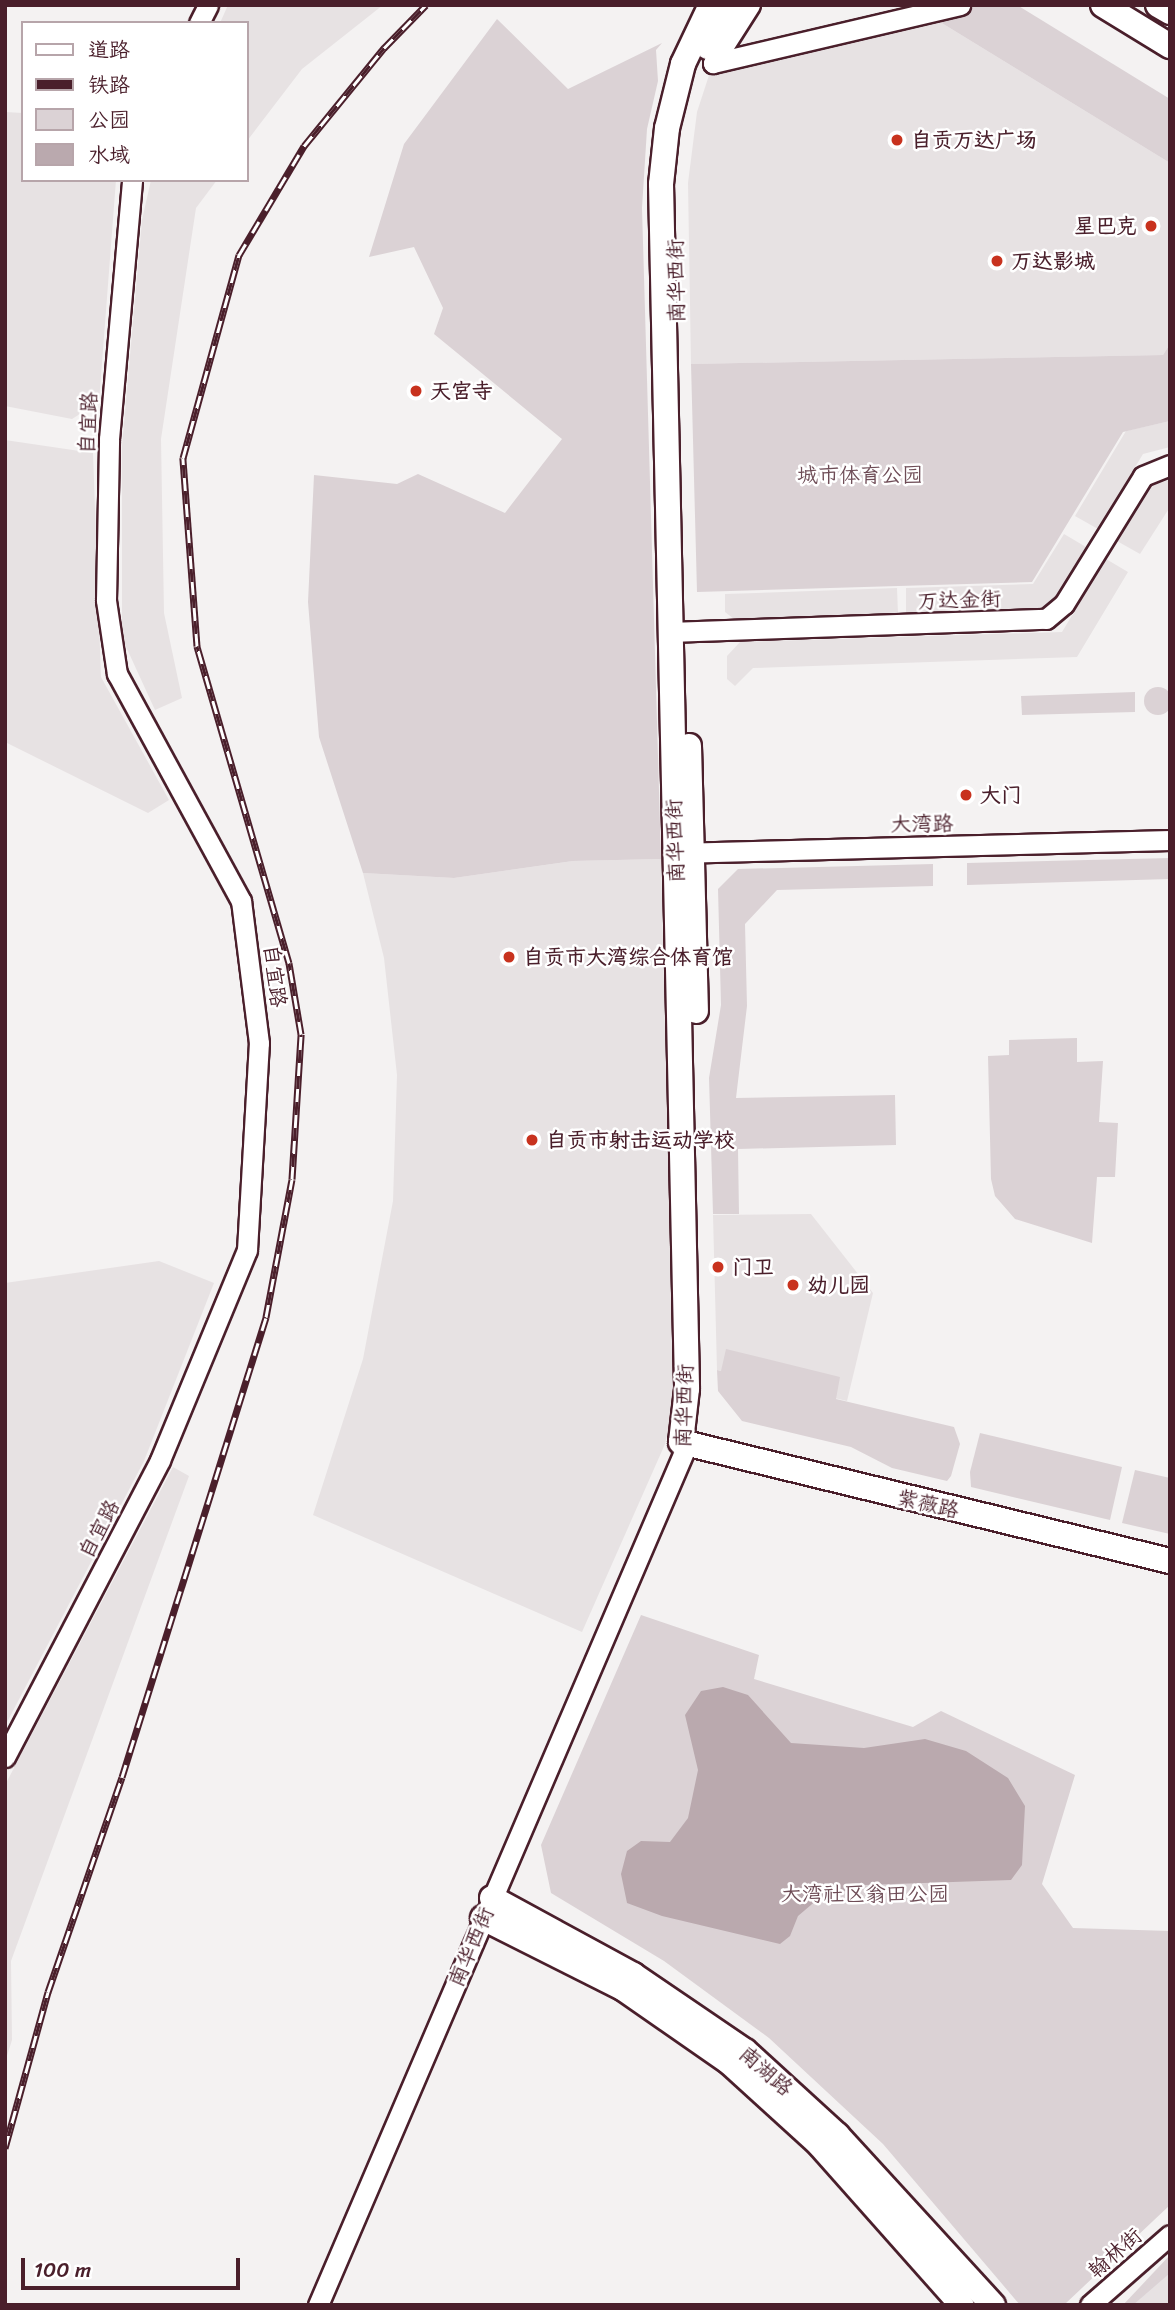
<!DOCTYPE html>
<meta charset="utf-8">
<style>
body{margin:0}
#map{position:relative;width:1175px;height:2310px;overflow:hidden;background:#f4f2f2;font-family:Sriracha,"LXGW WenKai TC",sans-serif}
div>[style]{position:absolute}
.built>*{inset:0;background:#e7e2e3}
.green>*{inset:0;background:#dbd2d5}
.round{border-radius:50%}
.water>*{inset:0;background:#baa9ae}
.roads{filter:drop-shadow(2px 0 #4a1f2b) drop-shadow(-2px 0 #4a1f2b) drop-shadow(0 2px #4a1f2b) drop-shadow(0 -2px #4a1f2b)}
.minor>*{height:19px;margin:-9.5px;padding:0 9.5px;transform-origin:9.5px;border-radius:9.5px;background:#fff}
.major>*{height:24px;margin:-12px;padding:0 12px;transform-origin:12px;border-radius:12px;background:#fff}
.rail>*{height:7px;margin-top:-3.5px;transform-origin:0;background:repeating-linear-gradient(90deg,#fff 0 13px,#4a1f2b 0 26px);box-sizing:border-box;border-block:2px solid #4a1f2b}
.dots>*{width:19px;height:19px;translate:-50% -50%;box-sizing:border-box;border:4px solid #fff;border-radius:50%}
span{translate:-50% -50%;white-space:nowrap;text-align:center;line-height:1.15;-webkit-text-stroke:5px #fff;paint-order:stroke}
.poi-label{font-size:21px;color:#4a1f2b;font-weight:700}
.left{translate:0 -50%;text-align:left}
.right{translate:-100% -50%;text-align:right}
.street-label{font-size:21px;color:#4a1f2b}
.park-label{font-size:21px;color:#6e4c56}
.frame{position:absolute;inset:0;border:7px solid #4a1f2b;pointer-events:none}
.legend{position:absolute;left:21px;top:21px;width:228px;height:161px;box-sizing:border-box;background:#fff;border:2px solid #b7a5aa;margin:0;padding:9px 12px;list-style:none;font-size:21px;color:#4a1f2b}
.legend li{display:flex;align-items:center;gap:14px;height:35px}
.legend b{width:35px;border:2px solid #b7a5aa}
.scale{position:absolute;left:21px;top:2258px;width:219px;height:32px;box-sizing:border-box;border:4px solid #4a1f2b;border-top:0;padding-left:9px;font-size:21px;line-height:24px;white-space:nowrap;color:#4a1f2b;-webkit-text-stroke:5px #fff;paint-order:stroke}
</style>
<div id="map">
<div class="built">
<i style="clip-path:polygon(228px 5px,383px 5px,302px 69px,247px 141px,247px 23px,220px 23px)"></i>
<i style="clip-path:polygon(927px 14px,1170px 163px,1170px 344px,1163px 355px,691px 364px,688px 183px,697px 112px,713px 63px)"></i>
<i style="clip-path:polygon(5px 112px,23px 113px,23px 180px,116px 180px,99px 402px,72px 419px,5px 406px)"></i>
<i style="clip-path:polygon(151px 180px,217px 180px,196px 208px,161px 439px,164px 613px,182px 698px,155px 710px,122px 638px,122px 446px,142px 220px)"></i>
<i style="clip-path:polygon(1170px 421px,1170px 447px,1143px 454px,1098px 529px,1075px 516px,1126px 431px)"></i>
<i style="clip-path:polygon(5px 440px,93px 453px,101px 677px,169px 800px,148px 813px,5px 742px)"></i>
<i style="clip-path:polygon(1170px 480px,1170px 507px,1140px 554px,1117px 541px,1151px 485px)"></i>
<i style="clip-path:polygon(1064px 534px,1086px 547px,1049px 609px,906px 614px,906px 588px,1033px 584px)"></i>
<i style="clip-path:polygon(1106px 559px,1128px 572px,1077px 657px,753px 668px,735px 686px,727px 679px,727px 656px,740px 642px,1062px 632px)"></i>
<i style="clip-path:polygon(897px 588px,898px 614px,734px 619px,725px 612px,725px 594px)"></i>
<i style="clip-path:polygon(661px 859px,674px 1405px,665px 1444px,582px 1632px,313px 1515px,363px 1359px,393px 1201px,397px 1075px,384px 958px,363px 873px,454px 878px,573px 861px)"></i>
<i style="clip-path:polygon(811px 1214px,873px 1293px,847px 1401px,717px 1370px,713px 1215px)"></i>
<i style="clip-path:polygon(159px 1261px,214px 1283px,144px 1461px,5px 1726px,5px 1283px)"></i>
<i style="clip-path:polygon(173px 1467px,189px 1476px,11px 1961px,12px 2040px,5px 2062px,5px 1785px)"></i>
<i style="clip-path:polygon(1170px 2264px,1170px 2305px,1123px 2305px,1141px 2289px)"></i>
</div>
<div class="green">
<i style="clip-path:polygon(960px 5px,1017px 5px,1170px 99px,1170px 163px,927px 14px)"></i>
<i style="clip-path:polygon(497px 19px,568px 89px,662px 43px,656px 50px,658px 81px,647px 129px,642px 208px,661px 859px,573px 861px,454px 878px,363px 873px,319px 737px,308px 602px,314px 475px,397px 484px,418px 474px,505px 513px,562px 439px,434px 334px,443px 308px,414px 247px,369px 257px,404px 144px)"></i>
<i style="clip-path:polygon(1170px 344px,1170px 421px,1123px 432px,1032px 582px,697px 592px,691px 364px,1163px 355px)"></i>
<i class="round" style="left:1144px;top:687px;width:28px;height:28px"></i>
<i style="clip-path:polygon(1135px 692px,1135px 712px,1022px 715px,1021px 696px)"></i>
<i style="clip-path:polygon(1170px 858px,1170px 879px,967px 885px,967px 863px)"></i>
<i style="clip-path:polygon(933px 864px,933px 886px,777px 890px,745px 924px,747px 1006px,736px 1098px,895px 1095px,896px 1145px,738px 1149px,739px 1214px,713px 1214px,709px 1078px,721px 1005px,718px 889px,738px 869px)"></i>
<i style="clip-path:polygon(1077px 1038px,1077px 1062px,1103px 1061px,1099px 1122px,1118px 1123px,1115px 1177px,1097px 1177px,1092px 1243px,1015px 1219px,995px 1196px,991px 1179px,988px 1056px,1009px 1055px,1009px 1040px)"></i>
<i style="clip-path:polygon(726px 1349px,840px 1377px,836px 1399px,954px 1427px,960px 1444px,951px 1476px,947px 1481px,892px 1468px,851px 1447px,742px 1421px,718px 1391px,717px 1370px,721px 1371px)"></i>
<i style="clip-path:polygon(980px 1433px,1122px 1467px,1110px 1520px,971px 1487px,970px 1472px)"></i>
<i style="clip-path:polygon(1135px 1470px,1170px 1478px,1170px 1534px,1122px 1523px)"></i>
<i style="clip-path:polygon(641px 1615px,759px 1655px,754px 1679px,913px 1727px,941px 1711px,1075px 1775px,1042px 1884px,1073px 1928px,1170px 1931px,1170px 2205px,1065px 2304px,1020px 2305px,883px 2144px,769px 2038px,664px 1961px,551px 1893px,541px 1845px)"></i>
<i style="clip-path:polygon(1170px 2255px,1170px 2273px,1133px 2305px,1123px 2305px)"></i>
</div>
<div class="water">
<i style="clip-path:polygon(723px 1687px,748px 1695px,791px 1743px,864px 1748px,925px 1739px,966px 1751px,1008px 1778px,1025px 1806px,1022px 1865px,1011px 1880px,865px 1885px,818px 1899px,798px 1916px,790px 1936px,780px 1944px,662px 1916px,627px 1903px,621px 1874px,627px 1851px,641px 1841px,670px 1842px,688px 1818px,698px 1770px,685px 1715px,701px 1691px)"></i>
</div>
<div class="roads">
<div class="minor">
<i style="left:750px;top:5px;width:69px;rotate:122.5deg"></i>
<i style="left:713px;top:63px;width:254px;rotate:-13.2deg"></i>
<i style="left:199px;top:23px;width:20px;rotate:-63deg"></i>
<i style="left:669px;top:632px;width:377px;rotate:-2deg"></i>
<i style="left:1046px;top:619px;width:23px;rotate:-40deg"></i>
<i style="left:1064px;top:604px;width:150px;rotate:-58.3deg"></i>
<i style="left:1143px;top:476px;width:29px;rotate:-22deg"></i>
<i style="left:677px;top:853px;width:493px;rotate:-1.5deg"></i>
<i style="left:5px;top:1757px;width:335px;rotate:-62.4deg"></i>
<i style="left:160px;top:1460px;width:227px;rotate:-67.5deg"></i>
<i style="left:247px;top:1250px;width:207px;rotate:-86.7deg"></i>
<i style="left:259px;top:1043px;width:143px;rotate:-97.2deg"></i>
<i style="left:241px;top:901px;width:259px;rotate:-118.6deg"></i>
<i style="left:117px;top:674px;width:75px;rotate:-98.5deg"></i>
<i style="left:106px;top:600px;width:161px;rotate:-88.9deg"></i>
<i style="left:109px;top:439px;width:260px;rotate:-84.9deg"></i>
<i style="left:318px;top:2305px;width:936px;rotate:-66.78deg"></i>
<i style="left:1090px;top:2305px;width:106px;rotate:-41.2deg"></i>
</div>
<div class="major">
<i style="left:711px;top:5px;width:65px;rotate:115.4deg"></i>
<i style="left:683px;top:64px;width:66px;rotate:104deg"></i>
<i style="left:667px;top:128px;width:56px;rotate:96.1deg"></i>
<i style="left:661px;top:184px;width:1205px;rotate:88.76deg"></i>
<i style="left:687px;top:1389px;width:53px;rotate:96.5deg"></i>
<i style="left:681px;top:1442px;width:503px;rotate:13.68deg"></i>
<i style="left:1103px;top:5px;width:79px;rotate:31.5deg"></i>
<i style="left:1158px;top:5px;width:14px;rotate:30deg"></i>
<i style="left:708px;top:47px;width:48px;rotate:-61.3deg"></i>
<i style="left:689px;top:746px;width:265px;rotate:88.5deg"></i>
<i style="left:492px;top:1898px;width:161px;rotate:28.6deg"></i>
<i style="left:633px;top:1975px;width:135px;rotate:34.2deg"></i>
<i style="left:745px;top:2051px;width:125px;rotate:42.4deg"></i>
<i style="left:837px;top:2135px;width:231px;rotate:47.5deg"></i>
<i style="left:483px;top:1918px;width:158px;rotate:26.7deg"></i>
<i style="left:624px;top:1989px;width:128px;rotate:34.8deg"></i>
<i style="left:729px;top:2062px;width:122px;rotate:42.3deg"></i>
<i style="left:819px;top:2144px;width:215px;rotate:48.4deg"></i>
</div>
</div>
<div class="rail">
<i style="left:5px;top:2148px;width:162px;rotate:-74.6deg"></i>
<i style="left:48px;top:1992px;width:227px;rotate:-71deg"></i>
<i style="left:122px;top:1777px;width:482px;rotate:-72.6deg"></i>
<i style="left:266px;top:1317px;width:140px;rotate:-79.3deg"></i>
<i style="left:292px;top:1179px;width:145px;rotate:-86.4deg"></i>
<i style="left:301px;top:1034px;width:72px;rotate:-99.6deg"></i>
<i style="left:289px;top:963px;width:330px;rotate:-106.2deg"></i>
<i style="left:197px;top:646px;width:189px;rotate:-94.3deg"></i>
<i style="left:183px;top:458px;width:211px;rotate:-74.6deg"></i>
<i style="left:239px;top:255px;width:127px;rotate:-59.2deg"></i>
<i style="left:304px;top:146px;width:127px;rotate:-50.8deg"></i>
<i style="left:384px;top:48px;width:60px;rotate:-45.7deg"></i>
</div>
<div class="dots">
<i style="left:897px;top:140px;background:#c8321e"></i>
<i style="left:1151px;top:226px;background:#c8321e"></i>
<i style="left:997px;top:261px;background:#c8321e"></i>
<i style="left:416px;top:391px;background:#c8321e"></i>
<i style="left:966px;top:795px;background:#c8321e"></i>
<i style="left:509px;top:957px;background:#c8321e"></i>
<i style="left:532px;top:1140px;background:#c8321e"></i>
<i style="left:718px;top:1267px;background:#c8321e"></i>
<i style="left:793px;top:1285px;background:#c8321e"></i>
</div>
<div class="poi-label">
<span class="left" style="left:911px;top:140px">自贡万达广场</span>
<span class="right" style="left:1137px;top:226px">星巴克</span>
<span class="left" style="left:1011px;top:261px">万达影城</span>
<span class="left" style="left:430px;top:391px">天宫寺</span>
<span class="left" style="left:980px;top:795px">大门</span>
<span class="left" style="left:523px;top:957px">自贡市大湾综合体育馆</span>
<span class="left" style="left:546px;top:1140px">自贡市射击运动学校</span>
<span class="left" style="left:732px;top:1267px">门卫</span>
<span class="left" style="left:807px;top:1285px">幼儿园</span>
</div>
<div class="street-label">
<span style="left:676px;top:281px;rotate:-91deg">南华西街</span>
<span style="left:88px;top:423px;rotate:-87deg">自宜路</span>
<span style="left:959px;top:600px;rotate:-2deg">万达金街</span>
<span style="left:922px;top:824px;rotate:-1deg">大湾路</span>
<span style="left:675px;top:841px;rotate:-92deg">南华西街</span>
<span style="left:275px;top:976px;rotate:83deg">自宜路</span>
<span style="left:684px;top:1406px;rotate:-88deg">南华西街</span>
<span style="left:928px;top:1504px;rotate:13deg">紫薇路</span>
<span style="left:99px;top:1529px;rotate:-62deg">自宜路</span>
<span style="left:471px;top:1947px;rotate:-67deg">南华西街</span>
<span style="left:766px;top:2071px;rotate:41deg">南湖路</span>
<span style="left:1115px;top:2253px;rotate:-41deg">翰林街</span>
</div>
<div class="park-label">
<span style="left:860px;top:475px">城市体育公园</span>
<span style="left:865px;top:1894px">大湾社区翁田公园</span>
</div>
<div class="frame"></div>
<ul class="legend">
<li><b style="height:9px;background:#fff"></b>道路</li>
<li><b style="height:9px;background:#4a1f2b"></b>铁路</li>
<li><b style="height:19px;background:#dbd2d5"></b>公园</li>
<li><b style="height:19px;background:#baa9ae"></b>水域</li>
</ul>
<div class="scale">100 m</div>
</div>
